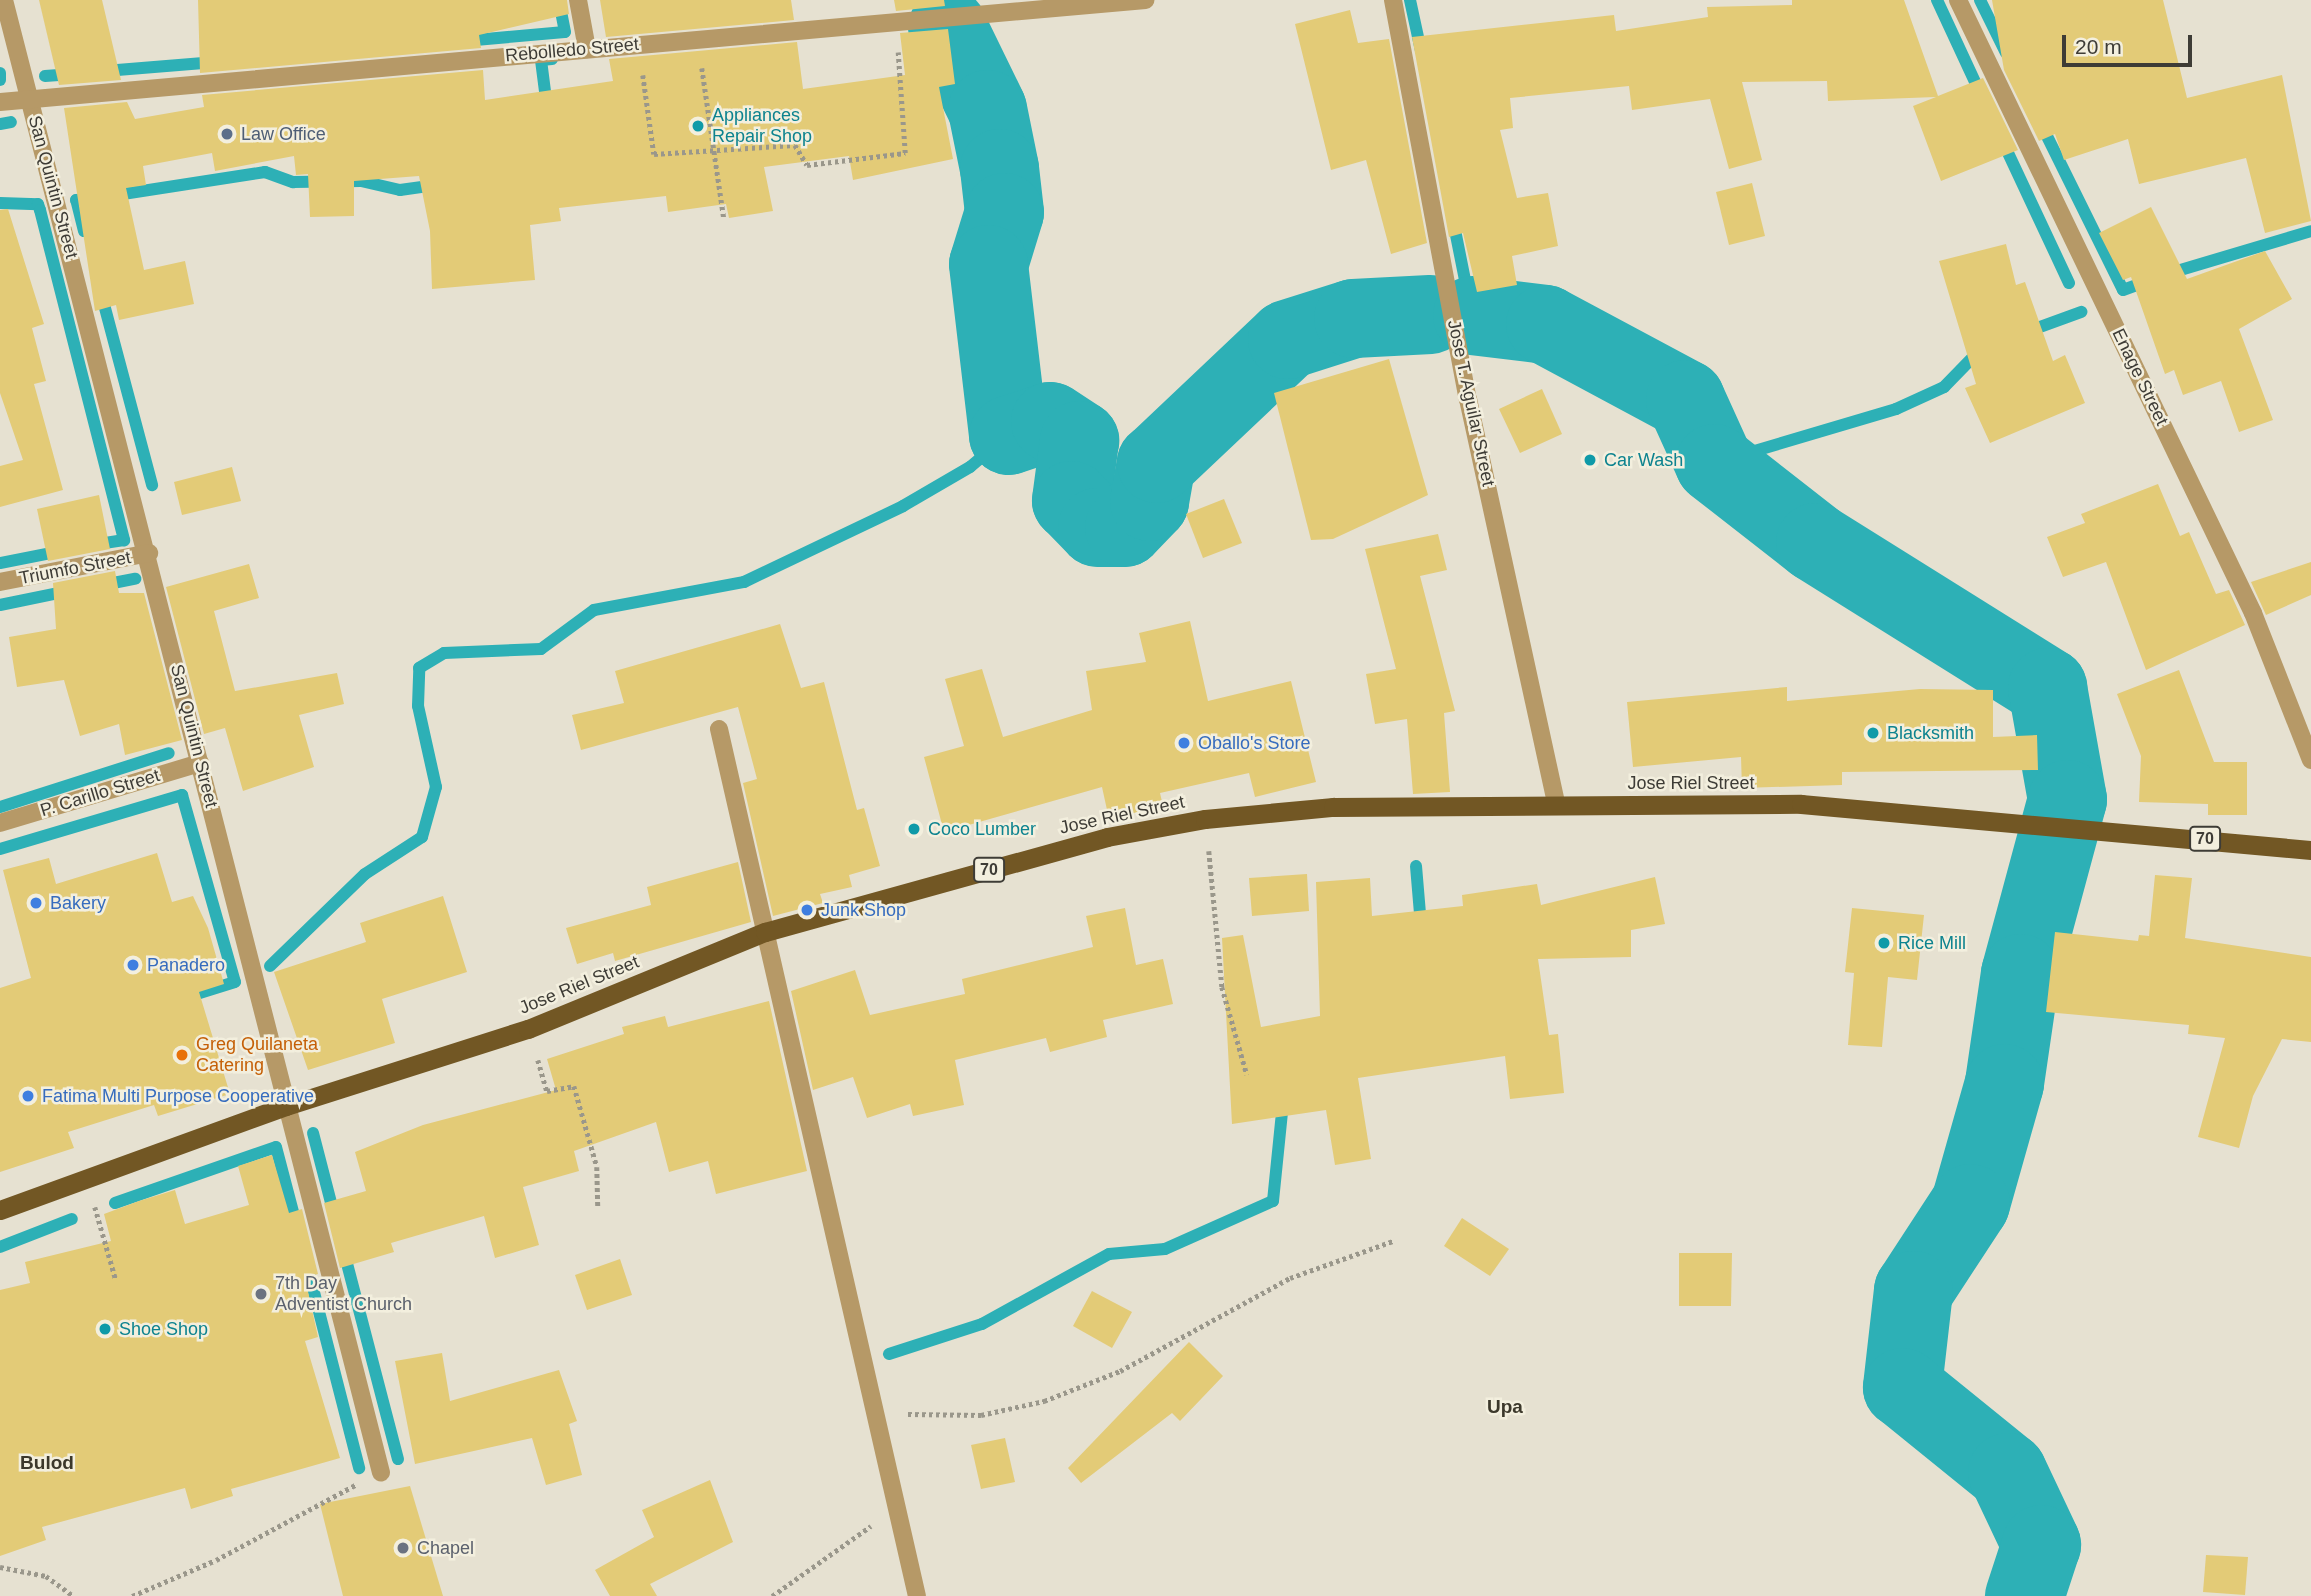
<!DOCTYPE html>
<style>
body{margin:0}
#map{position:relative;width:2311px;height:1596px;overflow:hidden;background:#e6e1d1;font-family:Helvetica,sans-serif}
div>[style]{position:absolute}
.stream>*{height:12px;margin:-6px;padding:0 6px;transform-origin:6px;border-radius:6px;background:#2db0b6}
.river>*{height:79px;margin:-39.5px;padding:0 39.5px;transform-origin:39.5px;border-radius:39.5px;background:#2db0b6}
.building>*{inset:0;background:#e3cb77}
.path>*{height:4.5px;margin-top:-2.25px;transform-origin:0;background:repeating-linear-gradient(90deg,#9a978b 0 3.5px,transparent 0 7px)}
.minor>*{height:18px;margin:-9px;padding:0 9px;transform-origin:9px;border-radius:9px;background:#b69967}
.trunk>*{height:19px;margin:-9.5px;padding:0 9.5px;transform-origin:9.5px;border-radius:9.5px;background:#725724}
.dots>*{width:19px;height:19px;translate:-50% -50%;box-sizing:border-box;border:4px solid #f3efde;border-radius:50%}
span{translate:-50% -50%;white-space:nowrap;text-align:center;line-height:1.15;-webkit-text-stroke:5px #f3efde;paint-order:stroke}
.shield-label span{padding:2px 5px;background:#f3efde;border:2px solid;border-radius:5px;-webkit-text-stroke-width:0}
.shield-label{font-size:16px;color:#3e3c36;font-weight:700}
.street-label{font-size:18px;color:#3e3c36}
.culture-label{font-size:18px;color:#0d838f}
.left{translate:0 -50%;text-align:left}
.service-label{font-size:18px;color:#4e5e75}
.shop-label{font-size:18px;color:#366cbe}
.food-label{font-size:18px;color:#c56008}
.worship-label{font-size:18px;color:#5b616d}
.neighbourhood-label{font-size:19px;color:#3c382b;font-weight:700}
.scale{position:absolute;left:2062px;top:35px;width:130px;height:32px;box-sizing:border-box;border:4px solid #3e3c36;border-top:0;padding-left:9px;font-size:21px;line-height:24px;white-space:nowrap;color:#3e3c36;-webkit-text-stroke:5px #f3efde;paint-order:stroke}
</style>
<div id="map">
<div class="stream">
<i style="left:1410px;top:0;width:52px;rotate:77.8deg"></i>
<i style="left:1937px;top:0;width:105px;rotate:65.1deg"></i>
<i style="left:1980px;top:0;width:59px;rotate:63.9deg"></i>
<i style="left:464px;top:41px;width:101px;rotate:-5.1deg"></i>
<i style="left:565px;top:32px;width:33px;rotate:-101deg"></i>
<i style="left:105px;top:71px;width:111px;rotate:-4.6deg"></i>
<i style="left:0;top:73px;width:7px;rotate:90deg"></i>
<i style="left:45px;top:76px;width:28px;rotate:-4deg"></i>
<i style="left:547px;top:107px;width:47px;rotate:-97.3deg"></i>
<i style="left:541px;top:60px;width:11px;rotate:-5deg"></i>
<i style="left:2040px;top:122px;width:187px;rotate:63.7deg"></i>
<i style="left:2123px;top:290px;width:29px;rotate:-20deg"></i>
<i style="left:0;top:124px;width:11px;rotate:-10deg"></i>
<i style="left:2002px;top:140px;width:158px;rotate:64.9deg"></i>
<i style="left:110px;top:196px;width:157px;rotate:-8.8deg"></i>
<i style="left:265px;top:172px;width:30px;rotate:20deg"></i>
<i style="left:293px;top:182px;width:68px;rotate:-0.8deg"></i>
<i style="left:361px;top:181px;width:40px;rotate:13deg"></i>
<i style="left:400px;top:190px;width:37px;rotate:-8deg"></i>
<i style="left:0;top:203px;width:38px;rotate:2deg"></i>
<i style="left:38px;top:204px;width:6px;rotate:72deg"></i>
<i style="left:40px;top:210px;width:341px;rotate:75.7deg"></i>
<i style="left:124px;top:540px;width:30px;rotate:171deg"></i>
<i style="left:1453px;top:220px;width:97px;rotate:78.7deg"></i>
<i style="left:84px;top:231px;width:32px;rotate:-104deg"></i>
<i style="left:76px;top:200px;width:16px;rotate:-4deg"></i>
<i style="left:2167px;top:274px;width:150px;rotate:-16.6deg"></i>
<i style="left:101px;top:293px;width:199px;rotate:75.1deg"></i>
<i style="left:2026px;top:332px;width:59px;rotate:-20deg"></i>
<i style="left:1714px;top:463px;width:190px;rotate:-16.5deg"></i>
<i style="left:1896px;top:409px;width:53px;rotate:-24.6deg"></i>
<i style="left:1944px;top:387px;width:52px;rotate:-45.8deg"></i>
<i style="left:0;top:563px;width:63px;rotate:-11deg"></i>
<i style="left:103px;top:585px;width:33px;rotate:-11deg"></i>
<i style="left:0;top:605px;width:69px;rotate:-11.6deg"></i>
<i style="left:0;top:807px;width:177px;rotate:-17.7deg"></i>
<i style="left:0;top:849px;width:190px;rotate:-16.5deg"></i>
<i style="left:182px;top:795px;width:194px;rotate:74.2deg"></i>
<i style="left:235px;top:982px;width:53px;rotate:162.6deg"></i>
<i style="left:1416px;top:866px;width:60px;rotate:85.2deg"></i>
<i style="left:270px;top:966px;width:132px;rotate:-44.1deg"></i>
<i style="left:365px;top:874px;width:68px;rotate:-33deg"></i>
<i style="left:422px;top:837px;width:52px;rotate:-74.4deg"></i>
<i style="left:436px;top:787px;width:83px;rotate:-102.5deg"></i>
<i style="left:418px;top:706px;width:38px;rotate:-88deg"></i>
<i style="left:419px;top:668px;width:29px;rotate:-31deg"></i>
<i style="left:444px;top:653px;width:97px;rotate:-2.4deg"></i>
<i style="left:541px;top:649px;width:66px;rotate:-36.3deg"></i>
<i style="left:594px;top:610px;width:153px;rotate:-10.6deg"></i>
<i style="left:744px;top:582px;width:176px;rotate:-25.5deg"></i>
<i style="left:903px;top:506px;width:78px;rotate:-30.2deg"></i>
<i style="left:970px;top:467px;width:50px;rotate:-40.1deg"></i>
<i style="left:313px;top:1133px;width:88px;rotate:75.5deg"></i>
<i style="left:115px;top:1203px;width:170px;rotate:-19.2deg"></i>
<i style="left:276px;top:1147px;width:83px;rotate:75.3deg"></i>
<i style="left:0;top:1247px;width:77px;rotate:-21.3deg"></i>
<i style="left:344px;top:1252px;width:214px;rotate:75.4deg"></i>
<i style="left:306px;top:1261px;width:214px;rotate:75.6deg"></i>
<i style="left:889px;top:1354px;width:98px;rotate:-17.9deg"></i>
<i style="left:982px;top:1324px;width:145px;rotate:-28.9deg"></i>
<i style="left:1109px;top:1254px;width:56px;rotate:-5.1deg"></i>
<i style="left:1165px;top:1249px;width:118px;rotate:-24deg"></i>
<i style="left:1273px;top:1201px;width:100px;rotate:-84.2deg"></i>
</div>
<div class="river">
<i style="left:947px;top:27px;width:91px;rotate:64deg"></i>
<i style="left:987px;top:109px;width:60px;rotate:78.5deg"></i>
<i style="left:999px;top:168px;width:44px;rotate:83.5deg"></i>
<i style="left:1004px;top:212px;width:54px;rotate:107.1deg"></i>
<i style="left:988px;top:264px;width:172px;rotate:83.3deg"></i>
<i style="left:1008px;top:435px;width:44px;rotate:-18.4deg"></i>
<i style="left:1050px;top:421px;width:35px;rotate:33deg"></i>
<i style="left:1079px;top:440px;width:61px;rotate:97.6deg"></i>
<i style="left:1071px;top:500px;width:37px;rotate:46deg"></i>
<i style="left:1097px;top:527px;width:27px"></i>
<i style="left:1124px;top:527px;width:36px;rotate:-46deg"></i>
<i style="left:1149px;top:501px;width:39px;rotate:-80deg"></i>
<i style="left:1156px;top:463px;width:180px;rotate:-43.4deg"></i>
<i style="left:1287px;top:339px;width:69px;rotate:-17.7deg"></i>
<i style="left:1353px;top:318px;width:77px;rotate:-3deg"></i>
<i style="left:1472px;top:315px;width:74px;rotate:7deg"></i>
<i style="left:1545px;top:324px;width:159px;rotate:28.2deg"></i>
<i style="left:1685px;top:399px;width:70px;rotate:65.6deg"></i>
<i style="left:1714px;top:463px;width:128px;rotate:38deg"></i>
<i style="left:1815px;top:542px;width:274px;rotate:32deg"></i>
<i style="left:2047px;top:687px;width:114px;rotate:79.9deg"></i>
<i style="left:2067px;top:799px;width:180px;rotate:105.1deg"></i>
<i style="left:2020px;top:973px;width:111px;rotate:98.3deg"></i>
<i style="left:2004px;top:1083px;width:125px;rotate:105.8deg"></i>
<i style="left:1970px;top:1203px;width:104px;rotate:123.2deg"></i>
<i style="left:1913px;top:1290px;width:98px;rotate:96.5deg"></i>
<i style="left:1902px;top:1387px;width:135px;rotate:39deg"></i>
<i style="left:2007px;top:1472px;width:80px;rotate:64.7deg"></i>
<i style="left:2041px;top:1544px;width:55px;rotate:108.1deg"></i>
</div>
<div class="building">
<i style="clip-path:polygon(39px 0,102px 0,121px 80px,59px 85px)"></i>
<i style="clip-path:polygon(198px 0,567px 0,569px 14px,479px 35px,481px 48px,200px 73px)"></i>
<i style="clip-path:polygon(600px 0,791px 0,794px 20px,606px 37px)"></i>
<i style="clip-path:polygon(894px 0,944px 0,945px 6px,896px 11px)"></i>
<i style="clip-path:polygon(1792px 0,1904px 0,1938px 96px,1983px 78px,2018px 150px,1941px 181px,1913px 106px,1936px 97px,1828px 101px,1827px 81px,1742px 82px,1762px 160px,1729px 169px,1710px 99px,1632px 110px,1629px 86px,1510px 98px,1513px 128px,1500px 130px,1517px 198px,1548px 193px,1558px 246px,1512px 256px,1517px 285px,1477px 292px,1463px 233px,1449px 237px,1412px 37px,1614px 15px,1616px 31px,1708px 17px,1707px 7px,1792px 5px)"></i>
<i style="clip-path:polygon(1992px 0,2163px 0,2187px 98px,2282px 75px,2311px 221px,2265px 233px,2246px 158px,2139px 184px,2128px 139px,2064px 160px,2055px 134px,2039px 141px,2004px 70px)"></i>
<i style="clip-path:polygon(1350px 10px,1358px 43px,1389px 39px,1427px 243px,1391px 254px,1366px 160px,1331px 170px,1295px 24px)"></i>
<i style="clip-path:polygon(948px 29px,955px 84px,939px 87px,953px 159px,853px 180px,849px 156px,764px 167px,773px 211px,729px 218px,726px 204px,668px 212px,666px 196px,559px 208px,561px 221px,530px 225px,535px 280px,432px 289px,430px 231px,419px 176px,354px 181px,354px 216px,310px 217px,308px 174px,296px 175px,294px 156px,215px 171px,212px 153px,143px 166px,146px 185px,126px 188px,144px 270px,185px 261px,194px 304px,119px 320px,116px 305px,95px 311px,64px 108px,127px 102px,135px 119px,204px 107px,202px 95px,483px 70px,485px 100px,613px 81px,609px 59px,797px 42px,803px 89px,905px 75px,900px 33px)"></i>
<i style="clip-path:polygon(1752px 183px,1765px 236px,1729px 245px,1716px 192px)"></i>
<i style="clip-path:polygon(2151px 207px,2187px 279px,2265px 251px,2292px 299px,2239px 329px,2273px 420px,2239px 432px,2221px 381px,2183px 395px,2174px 370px,2165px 374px,2131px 277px,2123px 280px,2099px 233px)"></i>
<i style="clip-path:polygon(8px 209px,44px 324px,32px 328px,46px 381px,34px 384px,63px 490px,0 507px,0 466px,23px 460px,0 393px,0 210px)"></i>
<i style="clip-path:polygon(2006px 244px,2016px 285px,2025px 282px,2053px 361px,2065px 355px,2085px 403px,1990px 443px,1965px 388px,1976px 384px,1939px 261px)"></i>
<i style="clip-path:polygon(1389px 359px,1428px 495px,1333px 539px,1311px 540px,1274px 393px)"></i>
<i style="clip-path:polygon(1542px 389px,1562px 434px,1520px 453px,1499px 409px)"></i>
<i style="clip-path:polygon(232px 467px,241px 501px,182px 515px,174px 482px)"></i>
<i style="clip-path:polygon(2158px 484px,2180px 536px,2189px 532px,2216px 594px,2229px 590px,2245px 625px,2146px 670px,2106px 562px,2063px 577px,2047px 537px,2085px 523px,2081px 514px)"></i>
<i style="clip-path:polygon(99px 495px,110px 549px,48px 561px,37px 509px)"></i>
<i style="clip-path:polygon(1224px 499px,1242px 543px,1203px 558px,1186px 514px)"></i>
<i style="clip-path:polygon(1438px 534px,1447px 570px,1420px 576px,1455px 711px,1444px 713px,1450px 792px,1413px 794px,1407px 719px,1375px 724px,1366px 674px,1396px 669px,1365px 549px)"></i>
<i style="clip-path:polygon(2311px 562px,2311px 595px,2266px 615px,2251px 582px)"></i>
<i style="clip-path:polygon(249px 564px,259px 598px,214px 611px,235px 691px,337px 673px,344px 704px,299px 715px,314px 767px,243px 791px,225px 728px,204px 734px,166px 587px)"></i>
<i style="clip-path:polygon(115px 571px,119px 593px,144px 593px,182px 740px,125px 755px,119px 724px,80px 736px,64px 680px,17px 687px,9px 637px,56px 629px,53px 583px)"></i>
<i style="clip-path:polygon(1190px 621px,1208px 701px,1291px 681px,1316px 782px,1255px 797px,1249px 773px,1160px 793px,1163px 806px,1109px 819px,1102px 787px,944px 832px,924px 757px,964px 746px,945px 679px,982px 669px,1003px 737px,1092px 710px,1086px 671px,1146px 662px,1139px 633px)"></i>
<i style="clip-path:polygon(780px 624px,801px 688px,824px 682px,857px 810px,864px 808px,880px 866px,849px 875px,852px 887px,820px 894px,823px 903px,773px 916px,743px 783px,757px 779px,738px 707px,581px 750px,572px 715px,624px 703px,615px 671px)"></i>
<i style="clip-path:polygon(2179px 670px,2214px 762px,2247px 762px,2247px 815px,2208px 815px,2208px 804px,2139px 802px,2141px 756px,2117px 694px)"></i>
<i style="clip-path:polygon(1787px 687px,1787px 701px,1920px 689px,1993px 690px,1993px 737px,2037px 735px,2038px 770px,1842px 772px,1842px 785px,1742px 788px,1741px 757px,1633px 767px,1627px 702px)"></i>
<i style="clip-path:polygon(157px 853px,172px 902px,193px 896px,208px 928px,224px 984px,199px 992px,230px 1094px,158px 1116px,154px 1105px,68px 1132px,74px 1148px,0 1172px,0 988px,31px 978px,3px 870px,49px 858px,56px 884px)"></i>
<i style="clip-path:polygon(738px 862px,751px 922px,615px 961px,613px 953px,577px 964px,566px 928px,651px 905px,647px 887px)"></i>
<i style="clip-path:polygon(1307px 874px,1309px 911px,1252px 916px,1249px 878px)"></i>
<i style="clip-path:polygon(2155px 875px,2192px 878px,2185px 938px,2311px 957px,2311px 1042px,2282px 1039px,2253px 1096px,2239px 1148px,2198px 1137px,2225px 1038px,2188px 1034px,2189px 1025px,2046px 1012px,2055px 932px,2138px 941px,2139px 935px,2149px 936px)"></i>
<i style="clip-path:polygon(1655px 877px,1665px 924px,1631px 930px,1631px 957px,1538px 959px,1549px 1035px,1558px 1034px,1564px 1093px,1510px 1099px,1505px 1056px,1358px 1078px,1371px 1159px,1335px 1165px,1326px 1110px,1232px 1124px,1222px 938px,1243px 935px,1261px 1027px,1320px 1016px,1316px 882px,1370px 878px,1372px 916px,1463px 906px,1462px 895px,1537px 884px,1541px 905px)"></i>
<i style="clip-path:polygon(443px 896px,467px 972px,382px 999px,395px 1043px,308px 1070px,274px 972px,366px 942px,360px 923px)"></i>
<i style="clip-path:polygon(1125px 908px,1136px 965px,1163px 959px,1173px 1004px,1103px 1020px,1107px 1037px,1050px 1052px,1046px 1038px,955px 1060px,964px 1105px,913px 1116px,910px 1104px,867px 1118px,853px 1077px,813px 1090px,791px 991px,855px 970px,870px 1015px,965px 994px,962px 979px,1093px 947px,1086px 916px)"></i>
<i style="clip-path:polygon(1852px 908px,1924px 915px,1917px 980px,1888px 977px,1882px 1047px,1848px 1045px,1854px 973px,1845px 972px)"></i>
<i style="clip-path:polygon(769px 1001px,807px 1171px,716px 1194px,708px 1161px,669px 1172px,656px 1122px,574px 1151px,579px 1171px,523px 1187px,539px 1245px,495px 1258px,484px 1216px,391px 1243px,394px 1252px,340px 1268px,324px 1203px,366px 1191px,355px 1152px,423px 1125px,556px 1090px,547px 1059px,624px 1034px,622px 1027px,665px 1016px,668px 1027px)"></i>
<i style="clip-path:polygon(272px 1155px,289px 1213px,302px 1209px,318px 1274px,305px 1278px,318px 1337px,305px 1341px,340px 1458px,231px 1489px,233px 1496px,191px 1509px,185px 1488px,42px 1527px,46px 1540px,0 1556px,0 1290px,30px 1283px,25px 1262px,111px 1241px,104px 1214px,139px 1201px,175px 1190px,185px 1224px,249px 1205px,238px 1166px)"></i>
<i style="clip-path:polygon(1462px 1218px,1509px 1249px,1490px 1276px,1444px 1246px)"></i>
<i style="clip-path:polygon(1679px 1253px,1732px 1253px,1731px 1306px,1679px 1306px)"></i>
<i style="clip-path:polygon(620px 1259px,632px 1295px,587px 1310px,575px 1275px)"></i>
<i style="clip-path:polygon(1092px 1291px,1132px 1312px,1112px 1348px,1073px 1326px)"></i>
<i style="clip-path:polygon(1189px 1342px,1223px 1376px,1180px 1421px,1172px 1413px,1081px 1483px,1068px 1468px)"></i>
<i style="clip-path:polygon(442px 1353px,450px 1401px,559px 1370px,577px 1421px,569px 1424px,582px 1475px,546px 1485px,532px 1438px,415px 1464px,395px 1361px)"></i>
<i style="clip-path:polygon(1005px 1438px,1015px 1482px,981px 1489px,971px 1445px)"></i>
<i style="clip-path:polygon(710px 1480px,733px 1542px,650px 1584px,657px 1596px,610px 1596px,595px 1570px,654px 1537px,642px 1510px)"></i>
<i style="clip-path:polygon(410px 1486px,443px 1596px,343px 1596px,320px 1504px)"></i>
<i style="clip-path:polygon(2206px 1555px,2248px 1557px,2245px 1595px,2203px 1592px)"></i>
</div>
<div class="path">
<i style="left:702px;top:68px;width:152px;rotate:81.7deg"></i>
<i style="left:643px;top:75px;width:80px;rotate:82.1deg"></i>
<i style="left:654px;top:154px;width:141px;rotate:-3.7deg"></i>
<i style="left:795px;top:145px;width:23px;rotate:59deg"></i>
<i style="left:807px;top:165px;width:99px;rotate:-7deg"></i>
<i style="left:905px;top:153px;width:101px;rotate:-94deg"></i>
<i style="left:1209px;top:851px;width:137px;rotate:84.5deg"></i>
<i style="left:1222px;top:987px;width:91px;rotate:74.1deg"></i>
<i style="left:538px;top:1060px;width:32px;rotate:74deg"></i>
<i style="left:547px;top:1091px;width:27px;rotate:-10deg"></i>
<i style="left:574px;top:1086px;width:84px;rotate:74.1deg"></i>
<i style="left:597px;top:1167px;width:40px;rotate:88.6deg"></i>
<i style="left:95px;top:1207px;width:76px;rotate:74deg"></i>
<i style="left:908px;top:1414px;width:73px;rotate:0.8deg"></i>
<i style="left:981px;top:1415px;width:65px;rotate:-12.5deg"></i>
<i style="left:1044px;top:1401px;width:82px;rotate:-21.5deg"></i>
<i style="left:1120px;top:1371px;width:194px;rotate:-28.7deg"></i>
<i style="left:1290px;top:1278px;width:109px;rotate:-19.8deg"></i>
<i style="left:0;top:1567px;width:47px;rotate:11.1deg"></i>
<i style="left:46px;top:1576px;width:34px;rotate:36deg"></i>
<i style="left:132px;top:1596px;width:91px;rotate:-23.2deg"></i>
<i style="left:216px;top:1560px;width:158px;rotate:-28.3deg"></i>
<i style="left:772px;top:1596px;width:121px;rotate:-35.3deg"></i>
</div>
<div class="minor">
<i style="left:4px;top:0;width:1520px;rotate:75.64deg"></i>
<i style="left:578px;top:0;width:50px;rotate:79.6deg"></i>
<i style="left:1393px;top:0;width:406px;rotate:79.4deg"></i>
<i style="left:1468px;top:399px;width:414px;rotate:77.7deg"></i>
<i style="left:1958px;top:0;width:680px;rotate:64.3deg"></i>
<i style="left:2253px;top:613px;width:158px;rotate:68.5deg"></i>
<i style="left:0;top:102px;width:1150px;rotate:-5.09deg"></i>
<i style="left:0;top:582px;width:152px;rotate:-11deg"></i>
<i style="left:719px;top:729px;width:889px;rotate:77.14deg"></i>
<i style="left:0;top:823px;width:209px;rotate:-16.7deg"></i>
</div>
<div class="trunk">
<i style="left:0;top:1210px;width:304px;rotate:-20deg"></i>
<i style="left:286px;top:1106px;width:254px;rotate:-17.7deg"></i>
<i style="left:528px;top:1029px;width:256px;rotate:-22.3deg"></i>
<i style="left:765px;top:932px;width:355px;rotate:-15.5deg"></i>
<i style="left:1107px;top:837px;width:100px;rotate:-10.4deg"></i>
<i style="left:1205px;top:819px;width:129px;rotate:-5.4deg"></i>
<i style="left:1333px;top:807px;width:468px;rotate:-0.4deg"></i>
<i style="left:1801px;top:804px;width:512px;rotate:5.15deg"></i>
</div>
<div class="dots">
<i style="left:698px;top:126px;background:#0f9aa8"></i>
<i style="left:227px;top:134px;background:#5c6f8a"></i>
<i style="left:1590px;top:460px;background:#0f9aa8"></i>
<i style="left:1873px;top:733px;background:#0f9aa8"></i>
<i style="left:1184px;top:743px;background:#3f7fe0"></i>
<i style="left:914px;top:829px;background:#0f9aa8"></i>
<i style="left:36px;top:903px;background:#3f7fe0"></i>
<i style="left:807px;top:910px;background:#3f7fe0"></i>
<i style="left:1884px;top:943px;background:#0f9aa8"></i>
<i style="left:133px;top:965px;background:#3f7fe0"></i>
<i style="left:182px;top:1055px;background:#e8710a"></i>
<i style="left:28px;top:1096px;background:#3f7fe0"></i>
<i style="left:261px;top:1294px;background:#6b7280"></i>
<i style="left:105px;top:1329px;background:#0f9aa8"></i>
<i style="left:403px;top:1548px;background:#6b7280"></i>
</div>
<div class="shield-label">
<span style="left:2205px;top:839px">70</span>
<span style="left:989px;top:870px">70</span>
</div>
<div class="street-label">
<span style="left:572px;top:50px;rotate:-5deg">Rebolledo Street</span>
<span style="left:53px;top:187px;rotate:75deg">San Quintin Street</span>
<span style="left:2140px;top:377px;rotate:64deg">Enage Street</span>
<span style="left:1471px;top:403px;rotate:78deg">Jose T. Aguilar Street</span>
<span style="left:75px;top:568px;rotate:-11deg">Triumfo Street</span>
<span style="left:194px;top:736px;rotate:76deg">San Quintin Street</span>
<span style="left:1691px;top:783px">Jose Riel Street</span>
<span style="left:100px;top:793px;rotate:-17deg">P. Carillo Street</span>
<span style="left:1122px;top:815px;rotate:-12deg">Jose Riel Street</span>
<span style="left:579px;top:985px;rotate:-22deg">Jose Riel Street</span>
</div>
<div class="culture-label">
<span class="left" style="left:712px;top:126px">Appliances<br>Repair Shop</span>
<span class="left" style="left:1604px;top:460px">Car Wash</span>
<span class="left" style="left:1887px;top:733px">Blacksmith</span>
<span class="left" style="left:928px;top:829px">Coco Lumber</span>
<span class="left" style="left:1898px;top:943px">Rice Mill</span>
<span class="left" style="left:119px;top:1329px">Shoe Shop</span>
</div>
<div class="service-label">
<span class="left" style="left:241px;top:134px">Law Office</span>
</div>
<div class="shop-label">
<span class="left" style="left:1198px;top:743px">Oballo's Store</span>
<span class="left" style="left:50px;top:903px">Bakery</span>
<span class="left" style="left:821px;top:910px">Junk Shop</span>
<span class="left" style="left:147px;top:965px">Panadero</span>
<span class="left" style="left:42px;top:1096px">Fatima Multi Purpose Cooperative</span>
</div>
<div class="food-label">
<span class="left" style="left:196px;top:1055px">Greg Quilaneta<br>Catering</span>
</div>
<div class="worship-label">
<span class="left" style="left:275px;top:1294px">7th Day<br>Adventist Church</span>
<span class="left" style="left:417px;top:1548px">Chapel</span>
</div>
<div class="neighbourhood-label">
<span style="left:1505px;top:1407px">Upa</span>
<span style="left:47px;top:1463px">Bulod</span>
</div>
<div class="scale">20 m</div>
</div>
